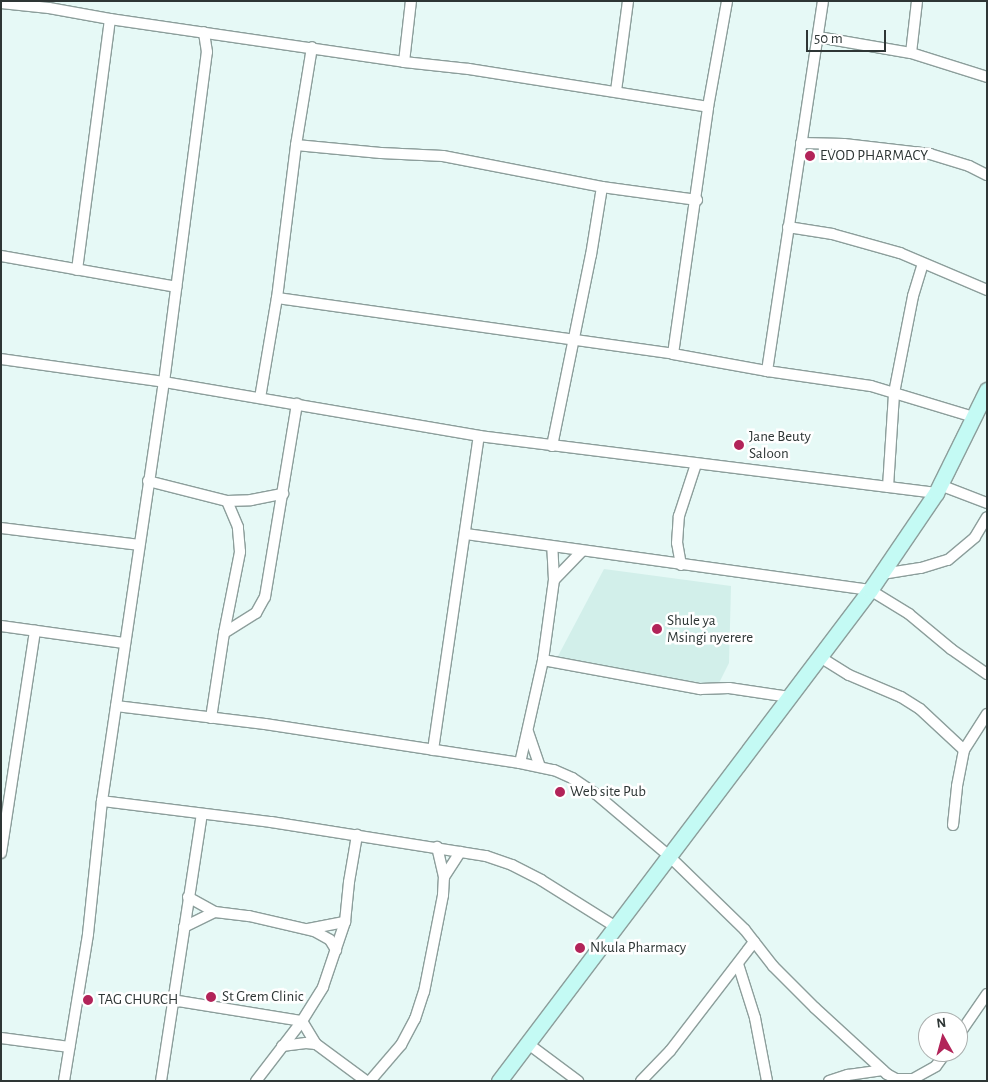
<!DOCTYPE html>
<style>
body{margin:0}
#map{position:relative;width:988px;height:1082px;overflow:hidden;background:#e6f9f6;font-family:"Alegreya Sans",sans-serif}
div>[style]{position:absolute}
.built>*{inset:0;background:#d2efea}
.roads{filter:drop-shadow(1px 0 #8c9e9b) drop-shadow(-1px 0 #8c9e9b) drop-shadow(0 1px #8c9e9b) drop-shadow(0 -1px #8c9e9b)}
.street>*{height:10px;margin:-5px;padding:0 5px;transform-origin:5px;border-radius:5px;background:#fff}
.secondary>*{height:15px;margin:-7.5px;padding:0 7.5px;transform-origin:7.5px;border-radius:7.5px;background:#c4faf4}
.dots>*{width:14px;height:14px;translate:-50% -50%;box-sizing:border-box;border:2px solid #fff;border-radius:50%}
span{translate:-50% -50%;white-space:nowrap;text-align:center;line-height:1.15;-webkit-text-stroke:5px #fff;paint-order:stroke}
.poi-label{font-size:15px;color:#2e3635}
.left{translate:0 -50%;text-align:left}
.frame{position:absolute;inset:0;border:2px solid #2e3635;pointer-events:none}
.north{position:absolute;left:918px;top:1012px;width:50px;height:50px;box-sizing:border-box;background:#fff;border:1px solid #abafae;border-radius:50%;rotate:353deg;font-size:14px;font-weight:700;line-height:20px;text-align:center;color:#2e3635}
.north::after{content:'';display:block;margin:auto;width:18px;height:22px;background:#b22459;clip-path:polygon(50% 0,100% 100%,50% 72%,0 100%)}
.scale{position:absolute;left:806px;top:30px;width:80px;height:22px;box-sizing:border-box;border:2px solid #2e3635;border-top:0;padding-left:6px;font-size:15px;line-height:18px;white-space:nowrap;color:#2e3635;-webkit-text-stroke:4px #fff;paint-order:stroke}
</style>
<div id="map">
<div class="built">
<i style="clip-path:polygon(604px 569px,731px 586px,729px 663px,718px 685px,612px 670px,557px 658px)"></i>
</div>
<div class="roads">
<div class="street">
<i style="left:1px;top:3px;width:48px;rotate:5.9deg"></i>
<i style="left:49px;top:8px;width:62px;rotate:10.2deg"></i>
<i style="left:110px;top:19px;width:297px;rotate:8.3deg"></i>
<i style="left:404px;top:62px;width:65px;rotate:6.1deg"></i>
<i style="left:469px;top:69px;width:242px;rotate:9deg"></i>
<i style="left:818px;top:37px;width:94px;rotate:9.8deg"></i>
<i style="left:911px;top:53px;width:80px;rotate:17.5deg"></i>
<i style="left:911px;top:53px;width:52px;rotate:-83.4deg"></i>
<i style="left:404px;top:62px;width:61px;rotate:-83.5deg"></i>
<i style="left:616px;top:91px;width:91px;rotate:-82.4deg"></i>
<i style="left:801px;top:143px;width:43px;rotate:1.3deg"></i>
<i style="left:844px;top:144px;width:87px;rotate:6.6deg"></i>
<i style="left:930px;top:154px;width:41px;rotate:17.1deg"></i>
<i style="left:969px;top:166px;width:20px;rotate:27deg"></i>
<i style="left:296px;top:145px;width:85px;rotate:5.4deg"></i>
<i style="left:381px;top:153px;width:62px;rotate:2.8deg"></i>
<i style="left:443px;top:156px;width:162px;rotate:11deg"></i>
<i style="left:602px;top:187px;width:96px;rotate:7.8deg"></i>
<i style="left:788px;top:227px;width:45px;rotate:9deg"></i>
<i style="left:832px;top:234px;width:71px;rotate:15.6deg"></i>
<i style="left:900px;top:253px;width:95px;rotate:23deg"></i>
<i style="left:1px;top:256px;width:178px;rotate:10deg"></i>
<i style="left:77px;top:270px;width:253px;rotate:-82.5deg"></i>
<i style="left:277px;top:298px;width:400px;rotate:8deg"></i>
<i style="left:673px;top:354px;width:96px;rotate:10.3deg"></i>
<i style="left:767px;top:371px;width:105px;rotate:8.2deg"></i>
<i style="left:871px;top:386px;width:108px;rotate:16.8deg"></i>
<i style="left:673px;top:354px;width:249px;rotate:-81.9deg"></i>
<i style="left:708px;top:107px;width:108px;rotate:-79.8deg"></i>
<i style="left:1px;top:359px;width:165px;rotate:8deg"></i>
<i style="left:164px;top:382px;width:320px;rotate:9.7deg"></i>
<i style="left:479px;top:436px;width:461px;rotate:7.1deg"></i>
<i style="left:767px;top:371px;width:374px;rotate:-81.4deg"></i>
<i style="left:260px;top:398px;width:101px;rotate:-80.4deg"></i>
<i style="left:277px;top:298px;width:154px;rotate:-82.9deg"></i>
<i style="left:296px;top:145px;width:99px;rotate:-80.7deg"></i>
<i style="left:552px;top:446px;width:195px;rotate:-78.5deg"></i>
<i style="left:591px;top:255px;width:69px;rotate:-80.8deg"></i>
<i style="left:148px;top:481px;width:81px;rotate:14.2deg"></i>
<i style="left:227px;top:501px;width:24px;rotate:-2deg"></i>
<i style="left:251px;top:500px;width:33px;rotate:-11deg"></i>
<i style="left:940px;top:485px;width:50px;rotate:21deg"></i>
<i style="left:888px;top:487px;width:94px;rotate:-86.3deg"></i>
<i style="left:894px;top:393px;width:99px;rotate:-78.9deg"></i>
<i style="left:913px;top:296px;width:34px;rotate:-73deg"></i>
<i style="left:1px;top:528px;width:139px;rotate:7deg"></i>
<i style="left:466px;top:534px;width:408px;rotate:7.9deg"></i>
<i style="left:870px;top:590px;width:46px;rotate:31.6deg"></i>
<i style="left:909px;top:614px;width:55px;rotate:39.8deg"></i>
<i style="left:951px;top:649px;width:44px;rotate:34.8deg"></i>
<i style="left:681px;top:565px;width:22px;rotate:-100deg"></i>
<i style="left:677px;top:543px;width:27px;rotate:-86deg"></i>
<i style="left:679px;top:516px;width:55px;rotate:-71.9deg"></i>
<i style="left:882px;top:574px;width:39px;rotate:-9deg"></i>
<i style="left:921px;top:568px;width:28px;rotate:-17deg"></i>
<i style="left:948px;top:560px;width:35px;rotate:-40deg"></i>
<i style="left:975px;top:537px;width:23px;rotate:-59deg"></i>
<i style="left:554px;top:580px;width:40px;rotate:-46deg"></i>
<i style="left:1px;top:626px;width:124px;rotate:7.9deg"></i>
<i style="left:224px;top:633px;width:38px;rotate:-32deg"></i>
<i style="left:256px;top:613px;width:18px;rotate:-61deg"></i>
<i style="left:265px;top:597px;width:196px;rotate:-80.6deg"></i>
<i style="left:820px;top:657px;width:34px;rotate:32deg"></i>
<i style="left:849px;top:675px;width:56px;rotate:22.9deg"></i>
<i style="left:901px;top:697px;width:22px;rotate:32deg"></i>
<i style="left:920px;top:709px;width:60px;rotate:43deg"></i>
<i style="left:543px;top:660px;width:160px;rotate:10.5deg"></i>
<i style="left:700px;top:689px;width:29px;rotate:-2deg"></i>
<i style="left:729px;top:688px;width:61px;rotate:8.5deg"></i>
<i style="left:116px;top:706px;width:150px;rotate:6.9deg"></i>
<i style="left:265px;top:724px;width:258px;rotate:8.7deg"></i>
<i style="left:520px;top:763px;width:35px;rotate:12deg"></i>
<i style="left:554px;top:770px;width:20px;rotate:24deg"></i>
<i style="left:572px;top:778px;width:29px;rotate:34deg"></i>
<i style="left:596px;top:794px;width:94px;rotate:40.3deg"></i>
<i style="left:668px;top:855px;width:107px;rotate:44.2deg"></i>
<i style="left:745px;top:930px;width:46px;rotate:52.1deg"></i>
<i style="left:773px;top:966px;width:59px;rotate:45deg"></i>
<i style="left:815px;top:1008px;width:98px;rotate:42.5deg"></i>
<i style="left:887px;top:1074px;width:10px;rotate:29deg"></i>
<i style="left:896px;top:1079px;width:17px"></i>
<i style="left:913px;top:1079px;width:26px;rotate:-29deg"></i>
<i style="left:936px;top:1066px;width:17px;rotate:-54deg"></i>
<i style="left:211px;top:718px;width:86px;rotate:-81.3deg"></i>
<i style="left:224px;top:633px;width:83px;rotate:-78.8deg"></i>
<i style="left:240px;top:552px;width:25px;rotate:-95deg"></i>
<i style="left:238px;top:527px;width:28px;rotate:-113deg"></i>
<i style="left:528px;top:732px;width:36px;rotate:71deg"></i>
<i style="left:433px;top:750px;width:317px;rotate:-81.7deg"></i>
<i style="left:520px;top:763px;width:106px;rotate:-77.4deg"></i>
<i style="left:543px;top:660px;width:81px;rotate:-82.2deg"></i>
<i style="left:554px;top:580px;width:33px;rotate:-93deg"></i>
<i style="left:102px;top:801px;width:170px;rotate:7.1deg"></i>
<i style="left:271px;top:822px;width:218px;rotate:9deg"></i>
<i style="left:486px;top:856px;width:28px;rotate:19deg"></i>
<i style="left:512px;top:865px;width:33px;rotate:27deg"></i>
<i style="left:541px;top:880px;width:89px;rotate:32.1deg"></i>
<i style="left:953px;top:825px;width:39px;rotate:-84deg"></i>
<i style="left:957px;top:786px;width:37px;rotate:-79deg"></i>
<i style="left:964px;top:750px;width:43px;rotate:-57.4deg"></i>
<i style="left:1px;top:853px;width:225px;rotate:-81.3deg"></i>
<i style="left:444px;top:877px;width:30px;rotate:-57deg"></i>
<i style="left:188px;top:897px;width:31px;rotate:29deg"></i>
<i style="left:215px;top:912px;width:34px;rotate:7deg"></i>
<i style="left:249px;top:916px;width:67px;rotate:13deg"></i>
<i style="left:314px;top:931px;width:18px;rotate:29deg"></i>
<i style="left:330px;top:940px;width:12px;rotate:59deg"></i>
<i style="left:184px;top:927px;width:34px;rotate:-26deg"></i>
<i style="left:308px;top:929px;width:38px;rotate:-11deg"></i>
<i style="left:738px;top:964px;width:57px;rotate:72.5deg"></i>
<i style="left:755px;top:1018px;width:64px;rotate:79.2deg"></i>
<i style="left:172px;top:1000px;width:132px;rotate:9.2deg"></i>
<i style="left:302px;top:1021px;width:27px;rotate:59deg"></i>
<i style="left:958px;top:1036px;width:51px;rotate:-55.4deg"></i>
<i style="left:1px;top:1038px;width:69px;rotate:7.5deg"></i>
<i style="left:527px;top:1043px;width:64px;rotate:36.7deg"></i>
<i style="left:282px;top:1046px;width:24px;rotate:-7deg"></i>
<i style="left:306px;top:1043px;width:10px;rotate:6deg"></i>
<i style="left:316px;top:1044px;width:62px;rotate:36.5deg"></i>
<i style="left:64px;top:1081px;width:149px;rotate:-80.7deg"></i>
<i style="left:88px;top:934px;width:134px;rotate:-84deg"></i>
<i style="left:102px;top:801px;width:424px;rotate:-81.6deg"></i>
<i style="left:164px;top:382px;width:333px;rotate:-82.6deg"></i>
<i style="left:207px;top:52px;width:20px;rotate:-99deg"></i>
<i style="left:161px;top:1081px;width:270px;rotate:-81.3deg"></i>
<i style="left:256px;top:1081px;width:76px;rotate:-52.5deg"></i>
<i style="left:302px;top:1021px;width:40px;rotate:-58deg"></i>
<i style="left:323px;top:987px;width:69px;rotate:-71.3deg"></i>
<i style="left:345px;top:922px;width:40px;rotate:-84.3deg"></i>
<i style="left:349px;top:882px;width:48px;rotate:-80.3deg"></i>
<i style="left:370px;top:1081px;width:48px;rotate:-49.3deg"></i>
<i style="left:401px;top:1045px;width:30px;rotate:-62deg"></i>
<i style="left:415px;top:1019px;width:28px;rotate:-72deg"></i>
<i style="left:424px;top:992px;width:99px;rotate:-78.9deg"></i>
<i style="left:443px;top:895px;width:18px;rotate:-87deg"></i>
<i style="left:444px;top:877px;width:31px;rotate:-103deg"></i>
<i style="left:641px;top:1081px;width:42px;rotate:-46deg"></i>
<i style="left:670px;top:1051px;width:138px;rotate:-52.4deg"></i>
<i style="left:829px;top:1081px;width:20px;rotate:-18deg"></i>
<i style="left:848px;top:1075px;width:35px;rotate:-8deg"></i>
</div>
<div class="secondary">
<i style="left:499px;top:1081px;width:615px;rotate:-52.93deg"></i>
<i style="left:870px;top:590px;width:117px;rotate:-55.8deg"></i>
<i style="left:936px;top:493px;width:115px;rotate:-63.7deg"></i>
</div>
</div>
<div class="dots">
<i style="left:810px;top:156px;background:#b22459"></i>
<i style="left:739px;top:445px;background:#b22459"></i>
<i style="left:657px;top:629px;background:#b22459"></i>
<i style="left:560px;top:792px;background:#b22459"></i>
<i style="left:580px;top:948px;background:#b22459"></i>
<i style="left:211px;top:997px;background:#b22459"></i>
<i style="left:88px;top:1000px;background:#b22459"></i>
</div>
<div class="poi-label">
<span class="left" style="left:820px;top:156px">EVOD PHARMACY</span>
<span class="left" style="left:749px;top:445px">Jane Beuty<br>Saloon</span>
<span class="left" style="left:667px;top:629px">Shule ya<br>Msingi nyerere</span>
<span class="left" style="left:570px;top:792px">Web site Pub</span>
<span class="left" style="left:590px;top:948px">Nkula Pharmacy</span>
<span class="left" style="left:222px;top:997px">St Grem Clinic</span>
<span class="left" style="left:98px;top:1000px">TAG CHURCH</span>
</div>
<div class="frame"></div>
<div class="north">N</div>
<div class="scale">50 m</div>
</div>
